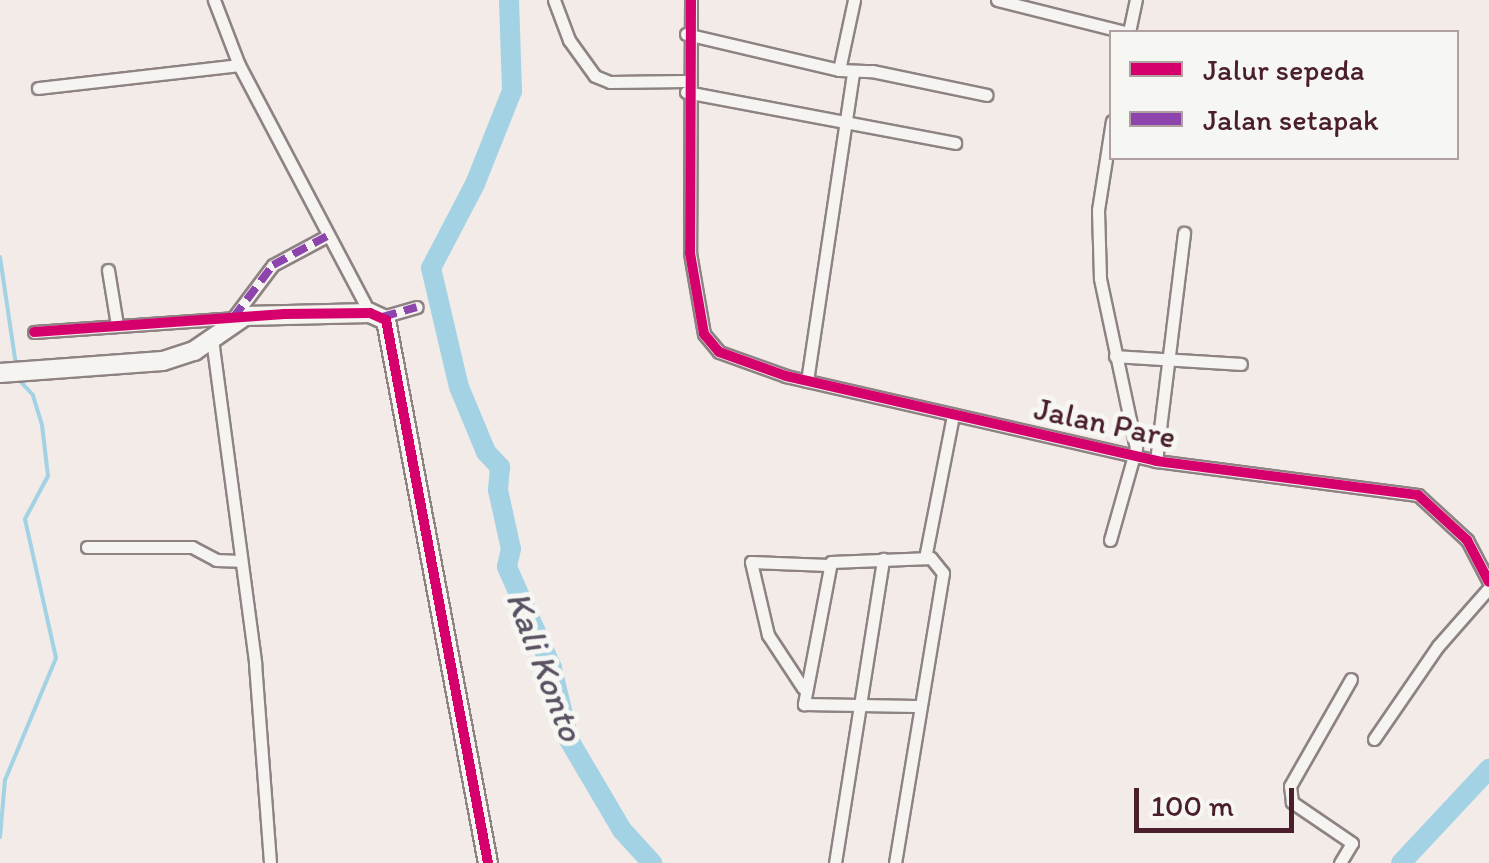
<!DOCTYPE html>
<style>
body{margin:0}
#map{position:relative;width:1489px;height:863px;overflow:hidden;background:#f2ebe8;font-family:Itim,sans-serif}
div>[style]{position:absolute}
.stream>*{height:4px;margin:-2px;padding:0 2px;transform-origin:2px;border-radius:2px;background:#a2d2e3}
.river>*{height:20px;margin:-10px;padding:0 10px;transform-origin:10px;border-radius:10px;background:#a2d2e3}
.roads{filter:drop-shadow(2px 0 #8e8283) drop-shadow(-2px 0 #8e8283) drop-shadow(0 2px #8e8283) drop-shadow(0 -2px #8e8283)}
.street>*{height:11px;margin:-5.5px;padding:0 5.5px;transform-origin:5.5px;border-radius:5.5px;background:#f5f4f1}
.secondary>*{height:18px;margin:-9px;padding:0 9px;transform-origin:9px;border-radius:9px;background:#f5f4f1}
.quiet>*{height:8px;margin-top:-4px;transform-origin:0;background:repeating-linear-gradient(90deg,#8e44ad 0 15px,transparent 0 23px)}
.cycleway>*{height:10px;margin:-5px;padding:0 5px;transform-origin:5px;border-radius:5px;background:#d6006c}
span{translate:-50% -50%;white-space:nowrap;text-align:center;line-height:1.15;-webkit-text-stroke:10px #f6f6f2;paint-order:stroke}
.street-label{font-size:32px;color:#4a1f2b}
.water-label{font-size:35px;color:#5a5162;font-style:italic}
.legend{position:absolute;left:1109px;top:30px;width:350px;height:130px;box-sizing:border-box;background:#f6f6f2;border:2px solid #b1a0a2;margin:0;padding:12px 18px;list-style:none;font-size:30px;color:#4a1f2b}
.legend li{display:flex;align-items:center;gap:20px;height:50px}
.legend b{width:50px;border:2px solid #b1a0a2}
.scale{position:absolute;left:1134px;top:788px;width:160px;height:45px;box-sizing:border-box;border:5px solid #4a1f2b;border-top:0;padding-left:12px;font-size:30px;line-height:35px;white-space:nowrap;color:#4a1f2b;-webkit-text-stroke:8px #f6f6f2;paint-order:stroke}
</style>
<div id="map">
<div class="stream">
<i style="left:0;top:257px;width:110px;rotate:81.6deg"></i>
<i style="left:0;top:837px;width:57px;rotate:-85deg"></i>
<i style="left:5px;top:780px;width:132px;rotate:-67.3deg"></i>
<i style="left:56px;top:658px;width:142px;rotate:-102.6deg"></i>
<i style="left:25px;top:519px;width:49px;rotate:-61.9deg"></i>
<i style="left:48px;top:476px;width:51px;rotate:-96.7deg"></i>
<i style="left:42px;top:425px;width:31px;rotate:-107deg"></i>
<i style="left:33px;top:395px;width:21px;rotate:-133deg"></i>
</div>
<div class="river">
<i style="left:509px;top:0;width:91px;rotate:88.1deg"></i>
<i style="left:512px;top:91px;width:100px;rotate:111.7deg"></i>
<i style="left:475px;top:184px;width:95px;rotate:117.6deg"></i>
<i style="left:431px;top:268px;width:122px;rotate:76.8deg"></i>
<i style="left:459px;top:387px;width:70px;rotate:67.4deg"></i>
<i style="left:486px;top:452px;width:21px;rotate:47deg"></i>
<i style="left:500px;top:467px;width:23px;rotate:95deg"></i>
<i style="left:498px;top:490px;width:60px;rotate:77.6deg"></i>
<i style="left:511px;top:549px;width:18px;rotate:103deg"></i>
<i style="left:507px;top:567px;width:111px;rotate:66deg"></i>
<i style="left:552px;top:668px;width:74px;rotate:76.7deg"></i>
<i style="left:569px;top:740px;width:104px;rotate:59.5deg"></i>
<i style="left:622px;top:830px;width:45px;rotate:47.7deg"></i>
<i style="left:1401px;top:863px;width:129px;rotate:-46.9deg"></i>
</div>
<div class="roads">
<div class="street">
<i style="left:214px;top:0;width:70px;rotate:69deg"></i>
<i style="left:239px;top:65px;width:280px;rotate:62.2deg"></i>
<i style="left:554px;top:0;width:43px;rotate:69.4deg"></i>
<i style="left:569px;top:40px;width:44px;rotate:54.2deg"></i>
<i style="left:595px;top:76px;width:16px;rotate:22deg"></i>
<i style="left:610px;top:82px;width:76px;rotate:-0.8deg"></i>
<i style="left:691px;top:0;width:253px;rotate:90.2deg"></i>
<i style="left:690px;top:253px;width:82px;rotate:80.2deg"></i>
<i style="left:704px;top:334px;width:23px;rotate:50deg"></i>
<i style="left:719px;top:352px;width:71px;rotate:19.7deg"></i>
<i style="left:786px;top:376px;width:380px;rotate:12.9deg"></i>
<i style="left:1156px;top:461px;width:264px;rotate:7.4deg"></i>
<i style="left:1418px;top:495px;width:67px;rotate:42.6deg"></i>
<i style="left:1467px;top:540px;width:47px;rotate:62.4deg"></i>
<i style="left:997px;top:0;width:131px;rotate:14.1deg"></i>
<i style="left:1129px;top:32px;width:33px;rotate:-78deg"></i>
<i style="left:686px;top:34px;width:157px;rotate:13.2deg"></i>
<i style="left:839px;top:70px;width:33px;rotate:2deg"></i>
<i style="left:872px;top:71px;width:117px;rotate:11.8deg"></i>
<i style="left:839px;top:70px;width:72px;rotate:-77.9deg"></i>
<i style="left:38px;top:88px;width:202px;rotate:-6.5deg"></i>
<i style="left:686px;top:92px;width:274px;rotate:10.7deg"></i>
<i style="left:108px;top:270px;width:56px;rotate:80.7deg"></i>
<i style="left:382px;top:317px;width:36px;rotate:-16deg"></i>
<i style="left:34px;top:332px;width:199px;rotate:-4deg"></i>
<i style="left:233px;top:318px;width:66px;rotate:-53deg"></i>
<i style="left:273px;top:265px;width:61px;rotate:-28.2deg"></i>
<i style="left:212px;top:339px;width:327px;rotate:82.4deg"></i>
<i style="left:255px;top:663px;width:201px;rotate:85.7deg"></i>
<i style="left:1115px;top:356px;width:126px;rotate:3.6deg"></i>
<i style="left:807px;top:381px;width:312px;rotate:-81.5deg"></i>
<i style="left:1156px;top:461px;width:230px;rotate:-83deg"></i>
<i style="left:1110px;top:540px;width:96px;rotate:-74.2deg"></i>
<i style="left:1136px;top:448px;width:174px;rotate:-102deg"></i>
<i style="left:1100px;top:278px;width:68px;rotate:-91.7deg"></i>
<i style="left:1098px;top:210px;width:90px;rotate:-81.1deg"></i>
<i style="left:87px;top:547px;width:105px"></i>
<i style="left:192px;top:547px;width:27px;rotate:28deg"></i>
<i style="left:216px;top:560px;width:25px;rotate:2deg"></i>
<i style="left:925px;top:558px;width:146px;rotate:-78.9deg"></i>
<i style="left:803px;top:688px;width:64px;rotate:-123.4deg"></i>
<i style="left:768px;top:635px;width:75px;rotate:-103.1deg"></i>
<i style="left:751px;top:562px;width:77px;rotate:2.2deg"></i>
<i style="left:1374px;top:739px;width:113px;rotate:-55.5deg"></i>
<i style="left:1438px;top:646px;width:77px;rotate:-48.7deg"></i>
<i style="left:835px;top:863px;width:308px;rotate:-81deg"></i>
<i style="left:895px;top:863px;width:294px;rotate:-80.6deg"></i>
<i style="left:943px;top:573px;width:19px;rotate:-129deg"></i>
<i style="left:931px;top:558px;width:100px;rotate:177.7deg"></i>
<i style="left:831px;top:562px;width:145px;rotate:100.8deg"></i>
<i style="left:804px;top:704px;width:112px;rotate:1deg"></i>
<i style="left:1340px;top:863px;width:23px;rotate:-59deg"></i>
<i style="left:1352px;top:843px;width:73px;rotate:-145.7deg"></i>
<i style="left:1292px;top:802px;width:16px;rotate:-97deg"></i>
<i style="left:1290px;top:786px;width:123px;rotate:-60.3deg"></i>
</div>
<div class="secondary">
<i style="left:0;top:373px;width:163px;rotate:-4.2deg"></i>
<i style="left:163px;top:361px;width:33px;rotate:-18deg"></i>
<i style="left:194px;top:351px;width:62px;rotate:-34.5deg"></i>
<i style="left:245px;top:316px;width:125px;rotate:-1.4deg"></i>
<i style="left:370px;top:313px;width:17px;rotate:24deg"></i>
<i style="left:386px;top:320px;width:552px;rotate:79.36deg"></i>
</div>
</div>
<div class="quiet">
<i style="left:382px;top:317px;width:36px;rotate:-16deg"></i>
<i style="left:233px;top:318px;width:66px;rotate:-53deg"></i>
<i style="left:273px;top:265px;width:61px;rotate:-28.2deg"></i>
</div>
<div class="cycleway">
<i style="left:691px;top:0;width:253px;rotate:90.2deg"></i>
<i style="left:690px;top:253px;width:82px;rotate:80.2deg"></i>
<i style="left:704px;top:334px;width:23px;rotate:50deg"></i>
<i style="left:719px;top:352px;width:71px;rotate:19.7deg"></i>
<i style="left:786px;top:376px;width:380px;rotate:12.9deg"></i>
<i style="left:1156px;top:461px;width:264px;rotate:7.4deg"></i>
<i style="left:1418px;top:495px;width:67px;rotate:42.6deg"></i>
<i style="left:1467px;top:540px;width:47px;rotate:62.4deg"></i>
<i style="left:34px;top:332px;width:251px;rotate:-4.1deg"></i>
<i style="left:284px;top:314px;width:86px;rotate:-0.7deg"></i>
<i style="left:370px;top:313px;width:17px;rotate:24deg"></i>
<i style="left:386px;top:320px;width:552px;rotate:79.36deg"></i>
</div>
<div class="street-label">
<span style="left:1105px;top:423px;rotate:12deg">Jalan Pare</span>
</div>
<div class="water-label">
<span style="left:545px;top:666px;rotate:69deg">Kali Konto</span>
</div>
<ul class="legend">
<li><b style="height:12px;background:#d6006c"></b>Jalur sepeda</li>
<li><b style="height:12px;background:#8e44ad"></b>Jalan setapak</li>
</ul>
<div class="scale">100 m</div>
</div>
